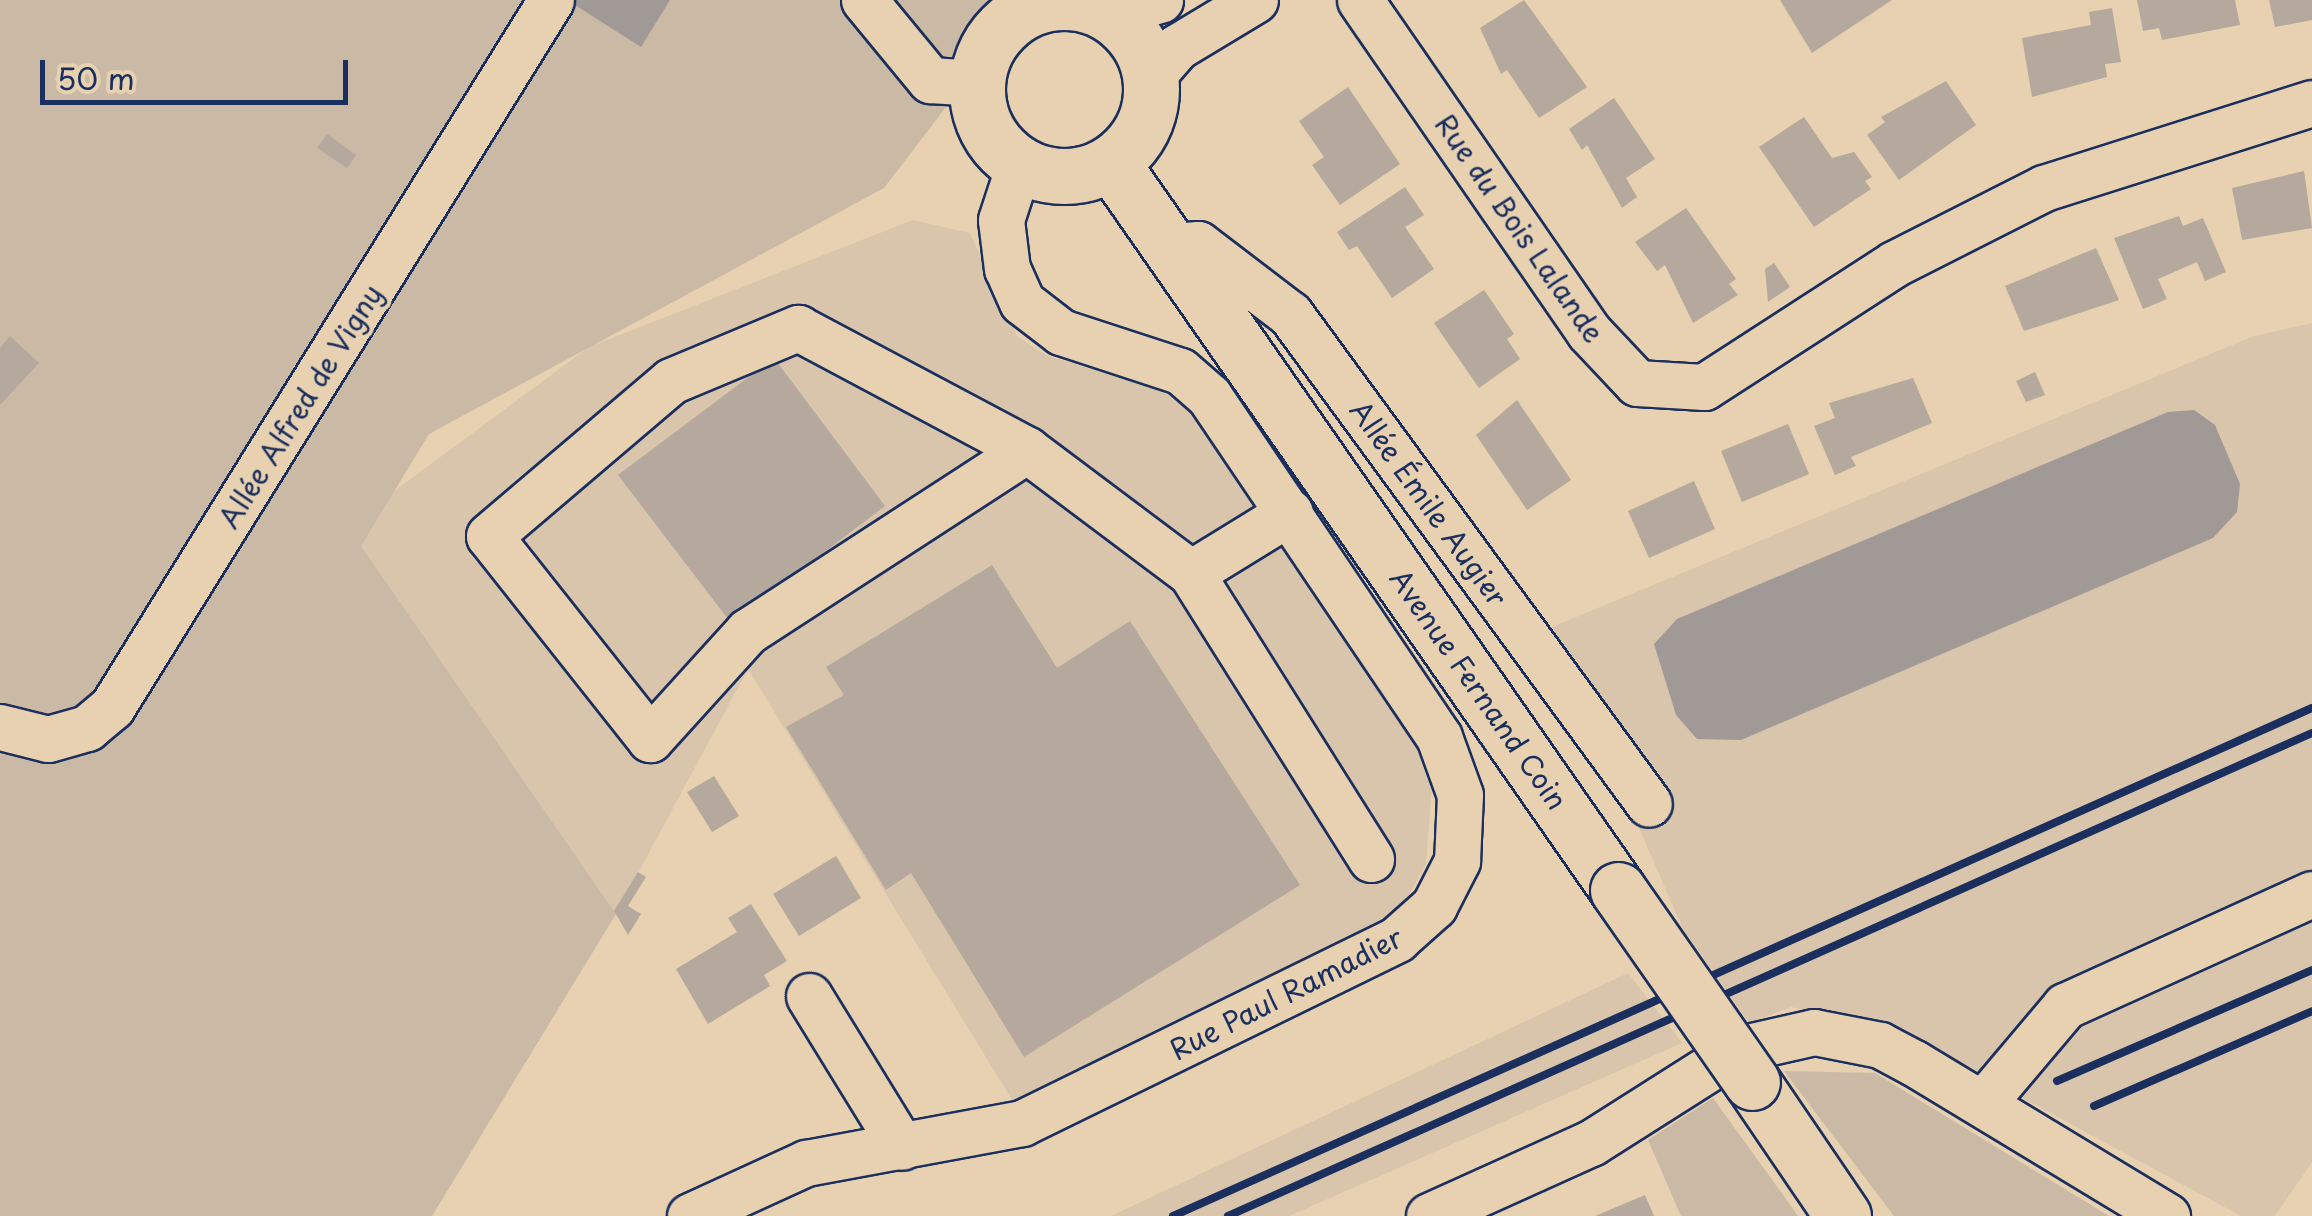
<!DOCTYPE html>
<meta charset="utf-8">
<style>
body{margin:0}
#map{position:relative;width:2312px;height:1216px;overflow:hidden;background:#e7d1b1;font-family:"Playpen Sans",sans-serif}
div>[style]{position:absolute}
.built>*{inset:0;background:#d8c5ab}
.green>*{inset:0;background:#cab9a5}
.water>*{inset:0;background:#a19995}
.building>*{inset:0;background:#b4a99c}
.roads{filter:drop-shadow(2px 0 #1b2f5e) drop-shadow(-2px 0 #1b2f5e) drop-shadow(0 2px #1b2f5e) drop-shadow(0 -2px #1b2f5e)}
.minor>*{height:45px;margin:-22.5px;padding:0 22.5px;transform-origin:22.5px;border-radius:22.5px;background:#e7d1b1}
.major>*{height:55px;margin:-27.5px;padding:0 27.5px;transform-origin:27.5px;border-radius:27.5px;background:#e7d1b1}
.major>.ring{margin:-27.5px;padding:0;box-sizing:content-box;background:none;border:55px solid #e7d1b1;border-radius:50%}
.rail>*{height:8px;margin:-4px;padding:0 4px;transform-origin:4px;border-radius:4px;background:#1b2f5e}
.bridges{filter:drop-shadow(2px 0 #1b2f5e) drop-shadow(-2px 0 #1b2f5e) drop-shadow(0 2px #1b2f5e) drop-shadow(0 -2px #1b2f5e)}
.major-bridge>*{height:55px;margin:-27.5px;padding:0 27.5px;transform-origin:27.5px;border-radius:27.5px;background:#e7d1b1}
span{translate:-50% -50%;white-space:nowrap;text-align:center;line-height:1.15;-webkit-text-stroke:8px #e7d1b1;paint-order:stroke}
.street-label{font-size:28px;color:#1b2f5e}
.scale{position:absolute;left:40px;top:60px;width:308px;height:45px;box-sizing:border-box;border:5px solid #1b2f5e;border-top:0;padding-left:12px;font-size:30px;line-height:35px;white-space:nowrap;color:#1b2f5e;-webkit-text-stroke:8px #e7d1b1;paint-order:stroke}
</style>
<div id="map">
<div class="built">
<i style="clip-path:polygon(913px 220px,970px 233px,1017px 336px,1046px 355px,1161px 391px,1191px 412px,1416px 743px,1432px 786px,1426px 863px,1407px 899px,1368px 934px,1014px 1103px,748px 669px,616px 914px,347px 526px,589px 347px)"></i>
<i style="clip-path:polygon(2312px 323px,2312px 1162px,2275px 1216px,2241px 1216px,1906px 1035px,1791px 1007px,1749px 1023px,1682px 927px,1552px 627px,2254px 336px)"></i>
<i style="clip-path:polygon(1628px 973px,1682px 1043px,1289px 1216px,1111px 1216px)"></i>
</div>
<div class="green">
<i style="clip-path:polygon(0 0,1028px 0,884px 188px,429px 434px,361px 546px,616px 914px,432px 1216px,0 1216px)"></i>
<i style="clip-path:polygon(1784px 1071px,1875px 1073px,2109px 1216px,1894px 1216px)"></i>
<i style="clip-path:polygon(1713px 1098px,1796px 1213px,1798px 1216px,1681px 1216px,1648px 1140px)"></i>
</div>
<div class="water">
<i style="clip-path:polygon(567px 0,670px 0,641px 47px)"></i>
<i style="clip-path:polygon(2194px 410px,2215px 425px,2240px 484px,2237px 512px,2213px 538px,1741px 740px,1697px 739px,1676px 715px,1654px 644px,1677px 619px,2168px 412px)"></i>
</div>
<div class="building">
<i style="clip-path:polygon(1524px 0,1587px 87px,1539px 118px,1507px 70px,1501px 74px,1480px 28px)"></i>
<i style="clip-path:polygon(1780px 0,1892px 0,1812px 53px)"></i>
<i style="clip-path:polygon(2137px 0,2235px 0,2240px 25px,2162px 40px,2159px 28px,2143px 31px)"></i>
<i style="clip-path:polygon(2269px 0,2312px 0,2312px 20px,2275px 27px)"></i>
<i style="clip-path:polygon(2112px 8px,2121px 62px,2105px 64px,2107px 77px,2032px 97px,2022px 38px,2091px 25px,2089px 12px)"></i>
<i style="clip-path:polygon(1946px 81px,1976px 125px,1899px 180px,1867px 135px,1885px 122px,1881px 117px)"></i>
<i style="clip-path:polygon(1348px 87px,1400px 164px,1340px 205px,1312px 165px,1324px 157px,1299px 121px)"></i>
<i style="clip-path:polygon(1614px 98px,1655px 159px,1626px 178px,1637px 197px,1622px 208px,1587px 145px,1582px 150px,1569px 129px)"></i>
<i style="clip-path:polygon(1804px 117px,1832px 158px,1854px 152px,1872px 177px,1865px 181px,1871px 189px,1814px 227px,1759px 147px)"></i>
<i style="clip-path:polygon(327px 134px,356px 155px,347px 168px,317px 148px)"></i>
<i style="clip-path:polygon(2304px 171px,2312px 228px,2242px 240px,2232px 188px)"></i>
<i style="clip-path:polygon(1405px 187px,1424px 215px,1405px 227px,1434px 269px,1392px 298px,1357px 246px,1349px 250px,1337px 232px)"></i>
<i style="clip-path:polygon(1686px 208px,1736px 279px,1729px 284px,1738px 295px,1693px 323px,1665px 265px,1657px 271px,1635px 242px)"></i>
<i style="clip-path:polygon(2179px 216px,2183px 226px,2203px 218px,2226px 272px,2205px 281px,2197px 262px,2158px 279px,2167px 299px,2143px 309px,2114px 238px)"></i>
<i style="clip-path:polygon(2096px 248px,2119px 300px,2024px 331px,2005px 286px)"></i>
<i style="clip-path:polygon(1774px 263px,1790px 287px,1768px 302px,1765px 269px)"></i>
<i style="clip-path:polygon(1484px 290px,1514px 334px,1507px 339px,1520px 359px,1479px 388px,1434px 323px)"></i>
<i style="clip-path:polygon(10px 336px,39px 363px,0 405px,0 348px)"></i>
<i style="clip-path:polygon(774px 358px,885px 506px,731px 623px,618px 475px)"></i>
<i style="clip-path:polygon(2035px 372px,2045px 395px,2026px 402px,2016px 381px)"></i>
<i style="clip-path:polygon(1913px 378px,1932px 423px,1851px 457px,1856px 466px,1835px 475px,1814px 426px,1835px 418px,1829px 403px)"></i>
<i style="clip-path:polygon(1517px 400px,1571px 480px,1527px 510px,1476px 435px)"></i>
<i style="clip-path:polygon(1788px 424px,1809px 474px,1742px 502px,1721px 451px)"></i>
<i style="clip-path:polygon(1694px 481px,1715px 529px,1649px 558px,1628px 511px)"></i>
<i style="clip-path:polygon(992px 565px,1057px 668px,1130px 621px,1300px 885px,1024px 1057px,911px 873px,886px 890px,786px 727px,844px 695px,826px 667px)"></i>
<i style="clip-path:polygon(714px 776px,739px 816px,712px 832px,687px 792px)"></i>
<i style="clip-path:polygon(836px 856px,861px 898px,799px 936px,773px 894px)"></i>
<i style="clip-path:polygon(638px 872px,646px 877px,628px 906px,641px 914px,628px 935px,614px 911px)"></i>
<i style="clip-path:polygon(751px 904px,787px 961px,764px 975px,770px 986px,708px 1024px,676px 969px,737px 932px,728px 918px)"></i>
<i style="clip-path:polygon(1645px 1195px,1654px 1216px,1595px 1216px)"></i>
</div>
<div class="roads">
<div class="minor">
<i style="left:864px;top:0;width:104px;rotate:50.5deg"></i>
<i style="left:930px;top:80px;width:47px;rotate:3.7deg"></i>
<i style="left:1360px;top:0;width:403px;rotate:55.4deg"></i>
<i style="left:1589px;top:332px;width:70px;rotate:46.7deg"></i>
<i style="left:1637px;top:383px;width:67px;rotate:3.4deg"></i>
<i style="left:1704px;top:387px;width:226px;rotate:-32.9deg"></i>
<i style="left:1894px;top:264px;width:168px;rotate:-26.9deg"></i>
<i style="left:2044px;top:188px;width:281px;rotate:-17.6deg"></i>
<i style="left:1109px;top:14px;width:53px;rotate:-15.4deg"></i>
<i style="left:1151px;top:77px;width:40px;rotate:-49deg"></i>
<i style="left:1177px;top:47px;width:91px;rotate:-31.1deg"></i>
<i style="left:1174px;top:246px;width:24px;rotate:-5deg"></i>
<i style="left:1198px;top:244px;width:116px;rotate:37.3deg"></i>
<i style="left:1290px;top:314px;width:607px;rotate:53.77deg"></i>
<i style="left:1027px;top:450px;width:333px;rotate:147deg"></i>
<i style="left:748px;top:631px;width:146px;rotate:132.2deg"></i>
<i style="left:650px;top:739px;width:259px;rotate:-128.4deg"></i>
<i style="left:489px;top:536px;width:239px;rotate:-40.4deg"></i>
<i style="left:671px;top:381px;width:138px;rotate:-22.7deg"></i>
<i style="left:798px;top:328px;width:259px;rotate:28deg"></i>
<i style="left:1027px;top:450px;width:205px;rotate:36.9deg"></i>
<i style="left:1191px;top:573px;width:338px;rotate:57.8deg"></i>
<i style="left:1191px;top:573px;width:116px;rotate:-31.6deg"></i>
<i style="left:0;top:727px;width:49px;rotate:14deg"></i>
<i style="left:48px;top:739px;width:41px;rotate:-15.8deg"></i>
<i style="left:87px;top:728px;width:33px;rotate:-40deg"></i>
<i style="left:112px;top:707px;width:832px;rotate:-58.16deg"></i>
<i style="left:809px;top:996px;width:177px;rotate:58.4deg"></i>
<i style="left:1984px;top:1102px;width:126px;rotate:-49.8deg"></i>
<i style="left:2065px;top:1006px;width:271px;rotate:-24.4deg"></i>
<i style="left:690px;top:1216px;width:128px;rotate:-24.6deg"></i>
<i style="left:806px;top:1163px;width:220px;rotate:-10.5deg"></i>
<i style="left:1022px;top:1123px;width:418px;rotate:-26.1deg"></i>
<i style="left:1397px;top:939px;width:50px;rotate:-41.7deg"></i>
<i style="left:1434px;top:906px;width:51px;rotate:-62.9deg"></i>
<i style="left:1457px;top:861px;width:66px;rotate:-87.4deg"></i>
<i style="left:1460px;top:795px;width:62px;rotate:-109.9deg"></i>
<i style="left:1439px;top:737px;width:411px;rotate:-124deg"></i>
<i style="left:1209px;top:396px;width:38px;rotate:-139deg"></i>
<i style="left:1180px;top:371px;width:125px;rotate:-161.9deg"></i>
<i style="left:1061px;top:332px;width:49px;rotate:-142.4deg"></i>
<i style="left:1022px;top:302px;width:36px;rotate:-114deg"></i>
<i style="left:1007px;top:269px;width:49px;rotate:-97deg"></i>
<i style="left:1001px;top:220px;width:58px;rotate:-71.9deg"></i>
<i style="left:1429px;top:1216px;width:178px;rotate:-24.3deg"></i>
<i style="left:1591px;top:1143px;width:175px;rotate:-32.4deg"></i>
<i style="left:1739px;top:1049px;width:77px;rotate:-12.8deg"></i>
<i style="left:1814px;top:1032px;width:67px;rotate:11.1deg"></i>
<i style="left:1880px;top:1045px;width:38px;rotate:28deg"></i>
<i style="left:1914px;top:1063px;width:296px;rotate:31.2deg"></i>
</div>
<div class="major">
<i class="ring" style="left:977px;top:2px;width:119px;height:119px"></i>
<i style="left:1112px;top:164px;width:885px;rotate:55.12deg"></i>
<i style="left:1752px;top:1082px;width:162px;rotate:55.8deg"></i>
</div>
</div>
<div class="rail">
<i style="left:2057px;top:1081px;width:278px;rotate:-23.5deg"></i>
<i style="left:2094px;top:1106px;width:238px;rotate:-23.5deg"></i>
<i style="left:1173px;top:1216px;width:1247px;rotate:-24.04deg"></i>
<i style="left:1228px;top:1216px;width:1187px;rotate:-24.02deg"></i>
</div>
<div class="bridges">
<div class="major-bridge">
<i style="left:1618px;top:890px;width:234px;rotate:55.1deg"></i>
</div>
</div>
<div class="street-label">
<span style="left:1520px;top:228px;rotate:55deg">Rue du Bois Lalande</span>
<span style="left:300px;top:406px;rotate:-58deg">Allée Alfred de Vigny</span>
<span style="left:1429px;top:503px;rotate:54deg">Allée Émile Augier</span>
<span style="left:1479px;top:689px;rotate:55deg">Avenue Fernand Coin</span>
<span style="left:1286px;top:993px;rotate:-27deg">Rue Paul Ramadier</span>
</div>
<div class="scale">50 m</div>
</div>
